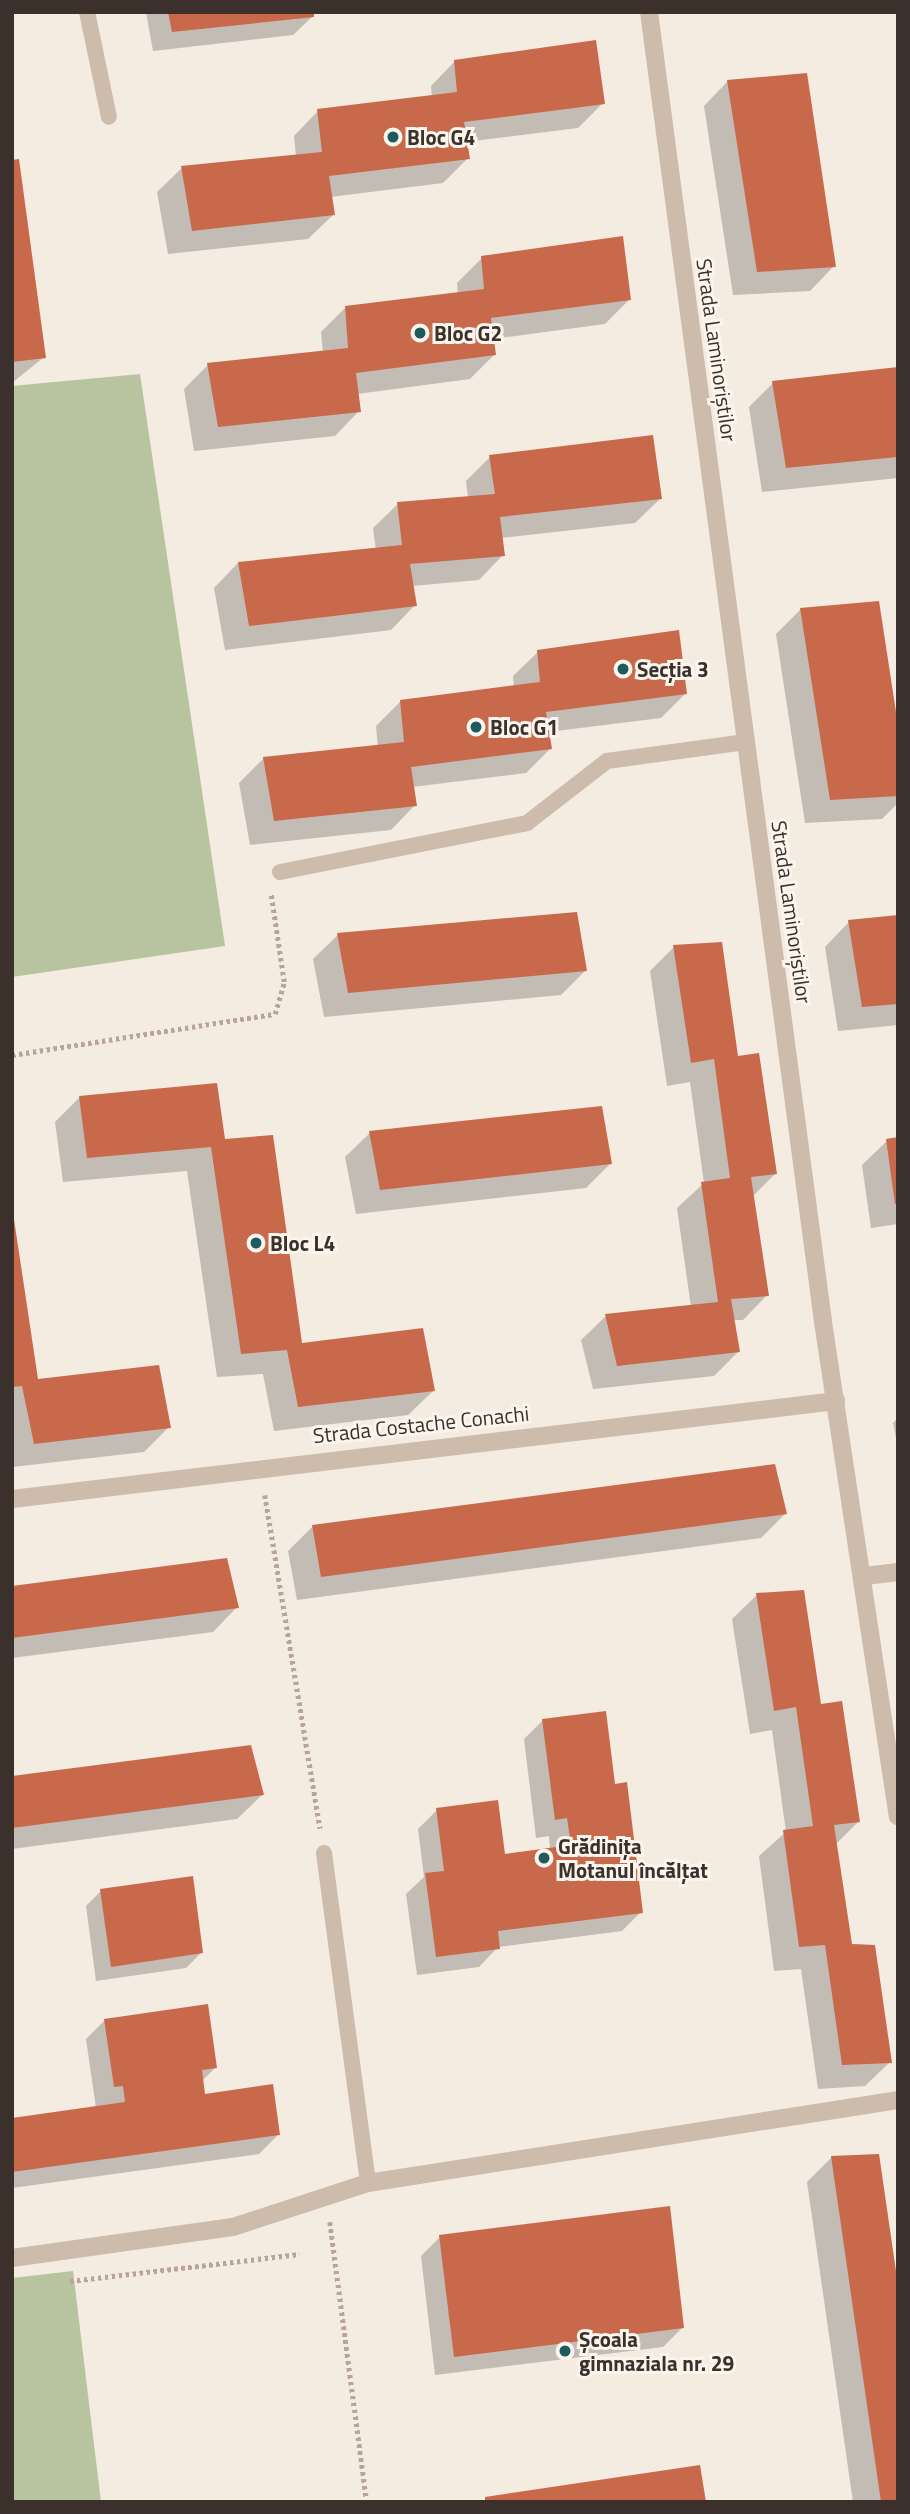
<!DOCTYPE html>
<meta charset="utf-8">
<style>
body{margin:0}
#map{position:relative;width:910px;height:2514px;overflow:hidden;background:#f4ebe1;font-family:"Titillium Web",sans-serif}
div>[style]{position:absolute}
.green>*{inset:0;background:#b8c4a0}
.shadow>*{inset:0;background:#0003}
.building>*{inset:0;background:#c8694b}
.path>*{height:4.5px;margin-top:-2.25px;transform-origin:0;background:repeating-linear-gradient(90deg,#b9a596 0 3.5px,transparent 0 7px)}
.service>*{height:16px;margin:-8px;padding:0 8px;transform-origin:8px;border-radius:8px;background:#cdbbac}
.minor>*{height:18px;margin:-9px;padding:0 9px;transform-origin:9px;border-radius:9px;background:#cdbbac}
.dots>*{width:19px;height:19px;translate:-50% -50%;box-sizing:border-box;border:4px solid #fbf5ee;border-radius:50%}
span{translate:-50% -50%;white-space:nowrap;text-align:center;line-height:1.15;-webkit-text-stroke:6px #fbf5ee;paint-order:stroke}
.poi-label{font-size:21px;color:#3b302b;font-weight:700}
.left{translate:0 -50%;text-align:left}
.street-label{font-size:21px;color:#3b302b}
.frame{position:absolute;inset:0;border:14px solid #3b302b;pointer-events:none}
</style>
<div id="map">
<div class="green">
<i style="clip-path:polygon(140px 374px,225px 946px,12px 977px,12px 386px)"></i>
<i style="clip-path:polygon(73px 2271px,101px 2502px,13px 2502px,12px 2278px)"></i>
</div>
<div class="shadow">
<i style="clip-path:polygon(146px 12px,312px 12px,313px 16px,293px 35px,153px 51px)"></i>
<i style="clip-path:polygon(455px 61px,603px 103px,578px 128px,465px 142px,468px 158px,443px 183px,330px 197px,333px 215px,308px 239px,168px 254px,157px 192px,182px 168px,296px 156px,294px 136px,318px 111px,432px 97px,431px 86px)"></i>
<i style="clip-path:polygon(728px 81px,834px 266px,810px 291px,733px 295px,704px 106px)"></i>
<i style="clip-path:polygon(12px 161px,44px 357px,12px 383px)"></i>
<i style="clip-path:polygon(482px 258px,629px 300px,605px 324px,492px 339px,494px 355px,470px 379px,357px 394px,359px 411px,335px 436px,194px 451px,184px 389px,208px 365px,323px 353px,321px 332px,345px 308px,458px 294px,457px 283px)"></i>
<i style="clip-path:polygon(898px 369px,898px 478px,762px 492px,749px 407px,773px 383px)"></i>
<i style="clip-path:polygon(490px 457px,660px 499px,635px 523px,501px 538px,503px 555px,479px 580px,412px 586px,415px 605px,391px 630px,225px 650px,214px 588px,238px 563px,376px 550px,373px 528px,398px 504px,468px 498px,466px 481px)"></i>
<i style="clip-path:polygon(801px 609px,898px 737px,898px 803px,882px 819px,805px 823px,776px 634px)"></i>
<i style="clip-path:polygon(538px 652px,685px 694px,661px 718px,548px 732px,550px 749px,526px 773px,412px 787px,415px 805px,391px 830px,250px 845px,239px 783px,264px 758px,378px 747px,376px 726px,401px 701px,514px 687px,513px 676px)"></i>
<i style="clip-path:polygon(898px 917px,898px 1025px,838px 1031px,825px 947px,849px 922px)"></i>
<i style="clip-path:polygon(338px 935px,586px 970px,561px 995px,324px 1017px,313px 959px)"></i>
<i style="clip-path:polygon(674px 947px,775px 1174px,752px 1197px,767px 1295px,743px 1320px,733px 1320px,738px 1352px,714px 1376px,593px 1389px,581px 1340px,606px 1316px,691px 1307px,677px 1208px,704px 1183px,690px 1082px,667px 1086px,650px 971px)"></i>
<i style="clip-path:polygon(79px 1098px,223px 1141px,300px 1345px,433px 1391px,408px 1415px,274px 1431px,263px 1374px,217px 1377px,187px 1171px,63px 1182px,55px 1122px)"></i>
<i style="clip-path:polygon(370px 1133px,610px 1164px,586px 1188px,356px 1214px,345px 1157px)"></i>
<i style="clip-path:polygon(898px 1139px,898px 1224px,871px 1228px,862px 1165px,887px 1141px)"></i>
<i style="clip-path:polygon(12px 1207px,36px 1381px,169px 1427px,144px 1452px,12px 1467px)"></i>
<i style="clip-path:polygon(898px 1418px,898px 1448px,893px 1423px)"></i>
<i style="clip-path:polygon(785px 1514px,761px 1538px,297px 1600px,288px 1551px,313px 1526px)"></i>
<i style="clip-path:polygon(12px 1587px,237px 1607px,213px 1632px,12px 1658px)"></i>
<i style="clip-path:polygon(757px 1595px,858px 1822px,835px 1845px,850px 1945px,890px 2062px,865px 2086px,818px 2089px,801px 1969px,774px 1971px,759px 1856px,786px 1832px,772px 1730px,750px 1734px,732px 1619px)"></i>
<i style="clip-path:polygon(543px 1720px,614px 1786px,641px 1912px,622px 1931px,498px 1947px,479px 1967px,417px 1975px,406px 1894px,424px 1877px,418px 1829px,437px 1810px,503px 1856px,550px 1850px,549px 1836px,536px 1838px,524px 1739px)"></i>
<i style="clip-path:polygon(12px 1778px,262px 1795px,237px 1819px,12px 1849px)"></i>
<i style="clip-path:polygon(101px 1891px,201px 1953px,186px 1968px,96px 1981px,86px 1906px)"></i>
<i style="clip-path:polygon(105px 2020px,215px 2068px,202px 2081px,204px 2096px,278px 2135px,259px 2154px,12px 2188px,12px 2119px,96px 2108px,86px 2039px)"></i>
<i style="clip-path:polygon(832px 2157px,898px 2502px,853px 2502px,807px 2182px)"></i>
<i style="clip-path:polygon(440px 2237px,682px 2328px,663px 2347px,435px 2375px,421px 2256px)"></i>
</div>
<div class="building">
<i style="clip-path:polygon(168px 12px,314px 12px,314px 17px,172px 32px)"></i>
<i style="clip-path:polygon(596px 40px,605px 104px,464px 122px,470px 159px,329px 176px,335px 215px,192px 231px,181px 166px,322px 152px,317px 109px,457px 92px,454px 60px)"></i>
<i style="clip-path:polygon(807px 73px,836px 267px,757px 272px,727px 80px)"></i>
<i style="clip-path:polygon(19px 159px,46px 358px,12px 362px,12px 160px)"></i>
<i style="clip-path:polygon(623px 236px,631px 300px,491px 318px,496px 355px,356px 373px,361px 412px,218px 427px,207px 363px,348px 348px,345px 306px,484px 289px,481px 256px)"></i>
<i style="clip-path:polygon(898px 367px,898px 457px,786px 468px,772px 381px)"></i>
<i style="clip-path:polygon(653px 435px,662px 499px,500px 517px,505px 556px,410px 564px,417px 606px,249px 626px,238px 562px,402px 545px,397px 502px,495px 494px,489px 455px)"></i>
<i style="clip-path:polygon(879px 601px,898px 725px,898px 796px,830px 800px,800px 608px)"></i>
<i style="clip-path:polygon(679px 630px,687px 694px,546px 712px,552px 749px,411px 767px,417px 806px,274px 821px,263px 757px,404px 742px,400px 700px,540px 682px,537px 650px)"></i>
<i style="clip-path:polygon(577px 912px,587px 971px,348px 993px,337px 933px)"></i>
<i style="clip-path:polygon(898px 915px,898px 1004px,862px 1007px,848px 920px)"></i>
<i style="clip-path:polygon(722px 942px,738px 1056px,759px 1053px,777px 1174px,751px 1177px,769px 1296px,731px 1299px,740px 1352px,617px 1366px,605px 1314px,718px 1302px,701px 1182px,730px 1178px,714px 1059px,691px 1063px,673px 945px)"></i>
<i style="clip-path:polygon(217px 1083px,225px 1139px,273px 1135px,302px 1343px,423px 1328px,435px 1391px,298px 1407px,287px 1350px,241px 1354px,211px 1147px,87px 1158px,79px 1096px)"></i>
<i style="clip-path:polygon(602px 1106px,612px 1164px,380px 1190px,369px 1131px)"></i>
<i style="clip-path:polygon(898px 1137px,898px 1204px,895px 1204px,886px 1139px)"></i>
<i style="clip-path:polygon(12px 1206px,38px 1379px,159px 1365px,171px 1428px,34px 1444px,22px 1386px,12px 1387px)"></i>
<i style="clip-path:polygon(775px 1464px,787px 1514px,321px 1577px,312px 1525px)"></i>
<i style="clip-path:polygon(227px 1558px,239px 1608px,12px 1638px,12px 1586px)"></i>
<i style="clip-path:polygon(804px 1590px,821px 1704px,842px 1701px,860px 1822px,834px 1825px,852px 1944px,875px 1945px,892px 2063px,842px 2065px,825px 1945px,799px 1947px,783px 1830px,813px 1826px,796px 1707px,774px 1711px,756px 1593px)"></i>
<i style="clip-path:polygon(606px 1711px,615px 1784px,627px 1782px,643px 1913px,498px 1931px,500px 1949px,436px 1957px,425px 1873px,444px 1871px,436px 1808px,498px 1800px,505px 1854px,571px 1845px,567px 1818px,555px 1820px,542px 1719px)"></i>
<i style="clip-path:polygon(251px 1745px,264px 1795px,12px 1828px,12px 1776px)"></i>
<i style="clip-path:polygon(193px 1876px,203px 1953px,111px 1967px,100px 1889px)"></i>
<i style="clip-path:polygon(208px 2004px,217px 2068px,202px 2070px,205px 2094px,273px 2084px,280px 2135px,12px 2172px,12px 2118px,125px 2102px,123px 2086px,114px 2087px,104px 2019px)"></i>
<i style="clip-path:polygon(879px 2154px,898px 2285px,898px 2502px,881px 2502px,831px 2156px)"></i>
<i style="clip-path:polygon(670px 2206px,684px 2328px,454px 2357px,439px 2235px)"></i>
<i style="clip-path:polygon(700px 2465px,706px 2502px,485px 2502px,485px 2497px)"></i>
</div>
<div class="path">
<i style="left:12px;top:1055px;width:266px;rotate:-8.9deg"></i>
<i style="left:275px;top:1014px;width:33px;rotate:-74deg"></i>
<i style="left:284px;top:982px;width:88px;rotate:-98.5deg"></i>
<i style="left:265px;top:1495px;width:338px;rotate:80.6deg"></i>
<i style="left:330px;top:2222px;width:282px;rotate:82.5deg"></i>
<i style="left:70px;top:2281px;width:231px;rotate:-6.7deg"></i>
</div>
<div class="service">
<i style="left:87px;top:12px;width:107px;rotate:78.2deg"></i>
<i style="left:280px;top:872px;width:252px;rotate:-11.2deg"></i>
<i style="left:527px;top:823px;width:101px;rotate:-37.8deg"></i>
<i style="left:607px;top:761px;width:140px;rotate:-7.8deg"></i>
<i style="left:324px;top:1853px;width:333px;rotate:82.4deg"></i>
</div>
<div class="minor">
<i style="left:649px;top:12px;width:1322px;rotate:82.43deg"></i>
<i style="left:823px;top:1322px;width:500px;rotate:81.4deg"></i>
<i style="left:12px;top:1499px;width:830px;rotate:-6.78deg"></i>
<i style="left:865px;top:1576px;width:33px;rotate:-7deg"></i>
<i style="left:12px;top:2258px;width:223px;rotate:-8deg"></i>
<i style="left:233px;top:2227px;width:142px;rotate:-18.1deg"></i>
<i style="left:368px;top:2183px;width:536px;rotate:-8.9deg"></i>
</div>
<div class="dots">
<i style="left:393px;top:137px;background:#1f5a5e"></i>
<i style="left:420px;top:333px;background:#1f5a5e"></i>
<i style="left:623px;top:669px;background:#1f5a5e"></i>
<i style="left:476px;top:727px;background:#1f5a5e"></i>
<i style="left:256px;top:1243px;background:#1f5a5e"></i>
<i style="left:544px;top:1858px;background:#1f5a5e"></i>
<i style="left:565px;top:2351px;background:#1f5a5e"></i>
</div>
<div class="poi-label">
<span class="left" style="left:407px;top:137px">Bloc G4</span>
<span class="left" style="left:434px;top:333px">Bloc G2</span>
<span class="left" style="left:637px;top:669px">Secția 3</span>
<span class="left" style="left:490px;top:727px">Bloc G1</span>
<span class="left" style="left:270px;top:1243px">Bloc L4</span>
<span class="left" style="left:558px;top:1858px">Grădinița<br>Motanul încălțat</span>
<span class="left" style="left:579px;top:2351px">Școala<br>gimnaziala nr. 29</span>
</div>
<div class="street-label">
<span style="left:717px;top:350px;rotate:82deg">Strada Laminoriștilor</span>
<span style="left:792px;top:912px;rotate:82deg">Strada Laminoriștilor</span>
<span style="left:421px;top:1424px;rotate:-6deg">Strada Costache Conachi</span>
</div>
<div class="frame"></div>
</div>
